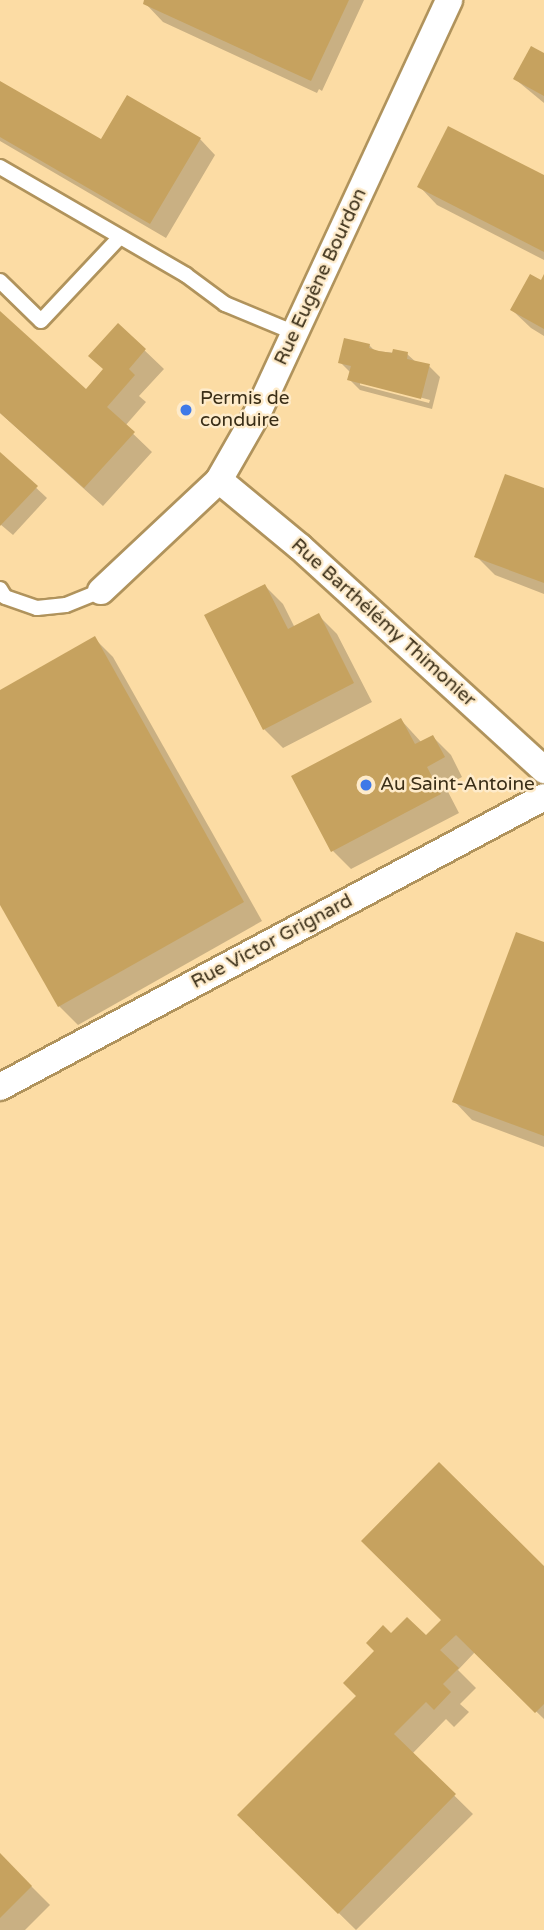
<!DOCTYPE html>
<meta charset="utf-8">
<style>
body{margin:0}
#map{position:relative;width:544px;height:1930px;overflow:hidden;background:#fcdca4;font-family:"Varela Round",sans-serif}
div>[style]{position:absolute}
.shadow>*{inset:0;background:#0003}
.building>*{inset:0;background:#c6a25f}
.roads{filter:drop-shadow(2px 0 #b0935c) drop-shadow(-2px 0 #b0935c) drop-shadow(0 2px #b0935c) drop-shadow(0 -2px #b0935c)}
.service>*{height:14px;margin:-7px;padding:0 7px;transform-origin:7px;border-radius:7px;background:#fff}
.minor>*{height:26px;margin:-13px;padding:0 13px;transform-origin:13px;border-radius:13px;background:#fff}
.dots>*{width:19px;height:19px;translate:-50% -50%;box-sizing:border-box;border:4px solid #feebca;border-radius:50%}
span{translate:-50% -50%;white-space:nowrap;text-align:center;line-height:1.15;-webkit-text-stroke:5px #feebca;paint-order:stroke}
.street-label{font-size:19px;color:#3a2e17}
.poi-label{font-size:19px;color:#3a2e17}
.left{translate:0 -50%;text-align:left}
</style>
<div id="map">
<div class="shadow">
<i style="clip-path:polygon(146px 0,364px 0,322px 91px,319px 89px,317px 93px,163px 22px,145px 3px)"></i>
<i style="clip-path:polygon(544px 55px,544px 103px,515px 79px)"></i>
<i style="clip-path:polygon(0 83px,102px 142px,200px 139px,215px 155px,166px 238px,0 141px)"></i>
<i style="clip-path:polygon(544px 177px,544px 260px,437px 205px,419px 186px)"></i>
<i style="clip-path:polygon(544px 278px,544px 336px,531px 328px,512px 310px)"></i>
<i style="clip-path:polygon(0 314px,86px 391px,105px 370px,118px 325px,164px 369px,139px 396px,146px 402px,125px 426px,152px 452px,103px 506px,0 413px)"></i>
<i style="clip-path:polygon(evenodd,369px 345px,375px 351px,407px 354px,417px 363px,429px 366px,440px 377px,432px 409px,360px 390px,349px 379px,351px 373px,340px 362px,369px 345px,360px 381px,430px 400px,429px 403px,360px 385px,360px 381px)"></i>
<i style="clip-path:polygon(0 454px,47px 498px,13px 535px,0 524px)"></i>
<i style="clip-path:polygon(544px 490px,544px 594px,495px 575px,476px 556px)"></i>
<i style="clip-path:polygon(265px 586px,283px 604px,295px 628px,319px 616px,337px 634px,372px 702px,283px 748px,264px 729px)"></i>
<i style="clip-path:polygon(94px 638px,113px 657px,262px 921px,78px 1025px,59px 1006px,0 901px,0 692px)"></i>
<i style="clip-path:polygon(401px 720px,422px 743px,433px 737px,451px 755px,462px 777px,445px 786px,459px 813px,351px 869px,333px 851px)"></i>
<i style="clip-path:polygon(544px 944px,544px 1147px,472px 1120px,454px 1101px)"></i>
<i style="clip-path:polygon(544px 1568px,544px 1719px,475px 1652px,458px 1670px,476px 1688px,460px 1704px,469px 1712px,454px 1727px,446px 1719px,412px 1754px,473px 1814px,356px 1930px,239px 1815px,358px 1696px,391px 1636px,426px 1638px)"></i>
<i style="clip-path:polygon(0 1855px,50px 1905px,25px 1930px,0 1930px)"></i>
</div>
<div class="building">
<i style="clip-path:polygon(144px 0,349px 0,311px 81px,143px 4px)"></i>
<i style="clip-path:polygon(531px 46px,544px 53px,544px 96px,513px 79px)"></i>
<i style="clip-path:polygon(0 81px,101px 139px,127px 95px,201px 138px,150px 224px,0 137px)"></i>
<i style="clip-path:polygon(448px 126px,544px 175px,544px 252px,417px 187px)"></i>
<i style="clip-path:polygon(530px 274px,541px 280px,544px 274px,544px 329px,510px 310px)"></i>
<i style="clip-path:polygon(0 311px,86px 389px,103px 369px,88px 356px,118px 323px,146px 349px,129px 369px,135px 375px,107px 407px,135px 432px,84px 488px,0 413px)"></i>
<i style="clip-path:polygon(344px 338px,370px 344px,369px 348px,379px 351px,392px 353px,393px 349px,408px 352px,407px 359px,430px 364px,421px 399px,347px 380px,351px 366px,338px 363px)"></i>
<i style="clip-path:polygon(0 452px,38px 486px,0 526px)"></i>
<i style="clip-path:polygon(505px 474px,544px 488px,544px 583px,474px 557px)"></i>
<i style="clip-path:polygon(265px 584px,288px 629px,319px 613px,354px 683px,263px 730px,204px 615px)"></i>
<i style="clip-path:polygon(95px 636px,244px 902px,58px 1007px,0 905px,0 690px)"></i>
<i style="clip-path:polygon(401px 718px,415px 744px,433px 735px,445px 757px,427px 767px,441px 794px,331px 852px,291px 776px)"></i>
<i style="clip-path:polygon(516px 932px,544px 942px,544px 1136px,452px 1102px)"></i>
<i style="clip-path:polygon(439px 1462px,544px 1566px,544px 1704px,535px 1713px,456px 1635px,440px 1650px,459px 1668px,443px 1684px,451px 1692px,434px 1710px,426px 1702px,394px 1734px,456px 1794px,338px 1914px,237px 1815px,356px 1696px,343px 1683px,374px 1651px,366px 1643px,383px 1625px,391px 1633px,407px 1617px,426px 1635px,441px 1620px,361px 1541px)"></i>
<i style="clip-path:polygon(0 1853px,32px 1886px,0 1918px)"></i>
</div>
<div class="roads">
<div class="service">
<i style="left:0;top:167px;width:215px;rotate:30.1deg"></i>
<i style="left:186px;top:275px;width:49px;rotate:36.6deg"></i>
<i style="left:225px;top:304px;width:76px;rotate:22.5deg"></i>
<i style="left:0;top:281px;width:57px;rotate:44.3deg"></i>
<i style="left:41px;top:321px;width:115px;rotate:-46.8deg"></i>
<i style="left:0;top:589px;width:9px;rotate:58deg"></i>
<i style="left:5px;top:597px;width:34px;rotate:19deg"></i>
<i style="left:37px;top:608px;width:29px;rotate:-6deg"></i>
<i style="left:66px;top:605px;width:38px;rotate:-22deg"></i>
</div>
<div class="minor">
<i style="left:219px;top:480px;width:105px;rotate:39.6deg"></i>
<i style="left:300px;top:547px;width:331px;rotate:42.4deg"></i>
<i style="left:101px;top:591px;width:162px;rotate:-43.2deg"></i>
<i style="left:219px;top:480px;width:78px;rotate:-60.2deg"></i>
<i style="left:258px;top:412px;width:454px;rotate:-65.1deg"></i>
<i style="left:0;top:1087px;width:616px;rotate:-28.06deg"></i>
</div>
</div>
<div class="dots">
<i style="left:186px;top:410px;background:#3e79e8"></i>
<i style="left:366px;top:785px;background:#3e79e8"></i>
</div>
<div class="street-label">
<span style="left:321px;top:277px;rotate:-65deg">Rue Eugène Bourdon</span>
<span style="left:383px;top:623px;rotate:42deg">Rue Barthélémy Thimonier</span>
<span style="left:272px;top:942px;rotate:-28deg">Rue Victor Grignard</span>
</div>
<div class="poi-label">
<span class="left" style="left:200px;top:410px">Permis de<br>conduire</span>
<span class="left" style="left:380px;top:785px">Au Saint-Antoine</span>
</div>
</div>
